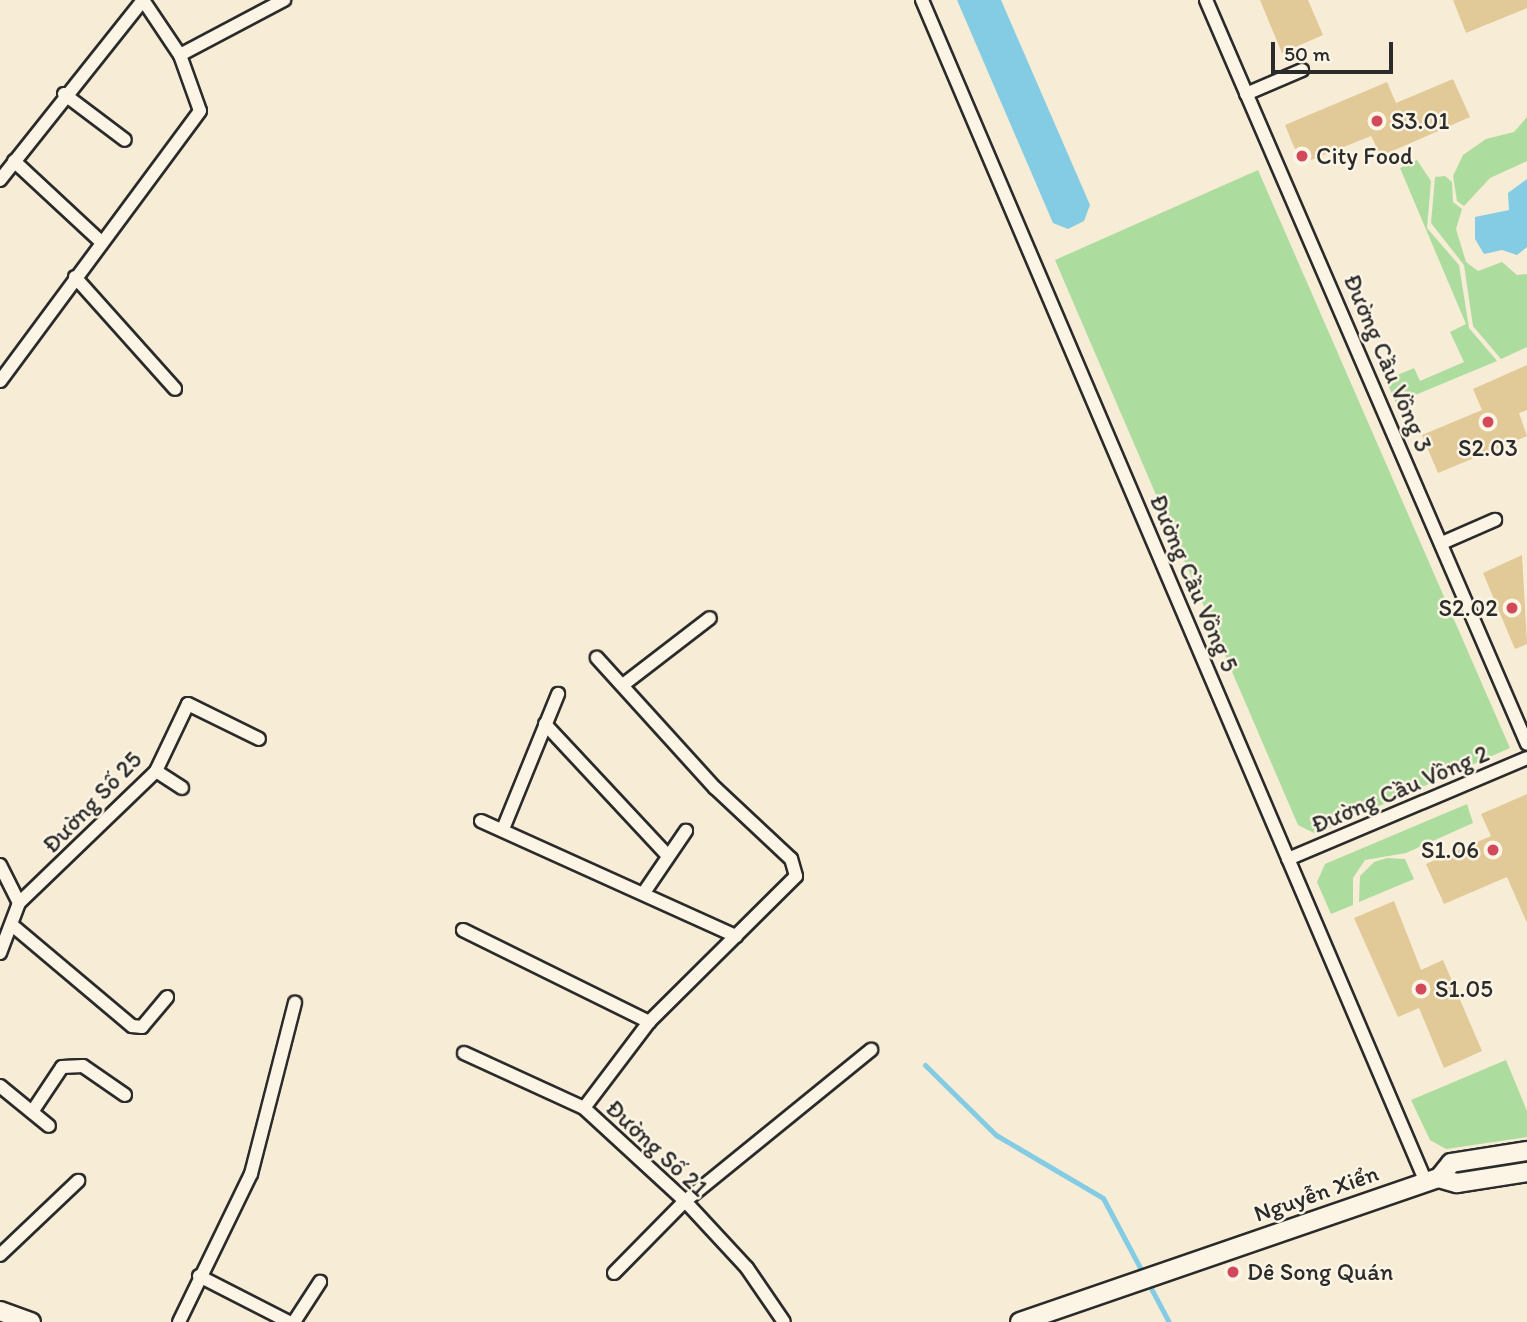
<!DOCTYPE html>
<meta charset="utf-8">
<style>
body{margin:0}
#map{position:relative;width:1527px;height:1322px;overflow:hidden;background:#f7ecd6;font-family:Itim,sans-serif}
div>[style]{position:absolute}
.green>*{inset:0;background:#acdd9e}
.water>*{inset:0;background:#83cce4}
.stream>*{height:5px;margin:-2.5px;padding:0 2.5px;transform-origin:2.5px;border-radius:2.5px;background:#83cce4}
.building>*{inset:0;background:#e1c998}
.roads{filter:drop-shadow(2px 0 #2b2b2b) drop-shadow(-2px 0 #2b2b2b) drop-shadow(0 2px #2b2b2b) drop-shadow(0 -2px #2b2b2b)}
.street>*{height:12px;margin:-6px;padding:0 6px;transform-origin:6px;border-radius:6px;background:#fcf5e5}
.secondary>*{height:18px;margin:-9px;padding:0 9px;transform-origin:9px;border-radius:9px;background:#fcf5e5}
.dots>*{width:19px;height:19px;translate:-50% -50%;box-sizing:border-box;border:4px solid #fcf5e5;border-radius:50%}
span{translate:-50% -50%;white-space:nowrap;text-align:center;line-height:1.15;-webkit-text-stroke:5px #fcf5e5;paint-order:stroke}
.poi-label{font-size:24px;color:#2b2b2b}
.left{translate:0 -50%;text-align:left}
.right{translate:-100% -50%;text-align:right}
.street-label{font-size:24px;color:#2b2b2b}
.scale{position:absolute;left:1271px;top:42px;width:122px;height:32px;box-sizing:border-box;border:4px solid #2b2b2b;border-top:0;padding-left:9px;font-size:21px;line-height:24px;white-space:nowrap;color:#2b2b2b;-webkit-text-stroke:5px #fcf5e5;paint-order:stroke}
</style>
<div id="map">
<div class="green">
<i style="clip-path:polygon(1527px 117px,1527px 161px,1490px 178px,1464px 206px,1457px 201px,1453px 176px,1463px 155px,1486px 139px,1514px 132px)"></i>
<i style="clip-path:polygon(1417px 160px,1431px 181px,1427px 228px,1459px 265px,1469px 328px,1497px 361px,1396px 403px,1386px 380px,1414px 368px,1420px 381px,1464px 362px,1450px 332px,1466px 324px,1400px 168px)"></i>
<i style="clip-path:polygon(1258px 170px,1510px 748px,1316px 834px,1298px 825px,1055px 260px)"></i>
<i style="clip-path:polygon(1445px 176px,1452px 182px,1453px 202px,1462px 209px,1456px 229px,1466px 262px,1478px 271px,1502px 262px,1517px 275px,1527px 274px,1527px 347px,1501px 359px,1473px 326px,1464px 265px,1431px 223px,1435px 177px)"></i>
<i style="clip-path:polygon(1467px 804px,1473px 823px,1406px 853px,1365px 860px,1353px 878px,1353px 905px,1331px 914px,1317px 882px,1325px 864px)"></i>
<i style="clip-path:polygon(1387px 858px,1405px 859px,1414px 879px,1359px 902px,1360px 876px,1374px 862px)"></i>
<i style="clip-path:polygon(1506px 1060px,1527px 1111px,1527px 1137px,1446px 1149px,1430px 1140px,1411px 1100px)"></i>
</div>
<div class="water">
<i style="clip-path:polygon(957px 0,1001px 0,1090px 205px,1084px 221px,1068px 229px,1053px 223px)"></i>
<i style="clip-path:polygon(1527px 179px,1527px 247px,1517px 255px,1502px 250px,1484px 254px,1475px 239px,1475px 217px,1509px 210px,1508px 193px)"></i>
</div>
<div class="stream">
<i style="left:925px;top:1065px;width:100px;rotate:44.6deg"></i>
<i style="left:996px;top:1135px;width:124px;rotate:30.5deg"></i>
<i style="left:1103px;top:1198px;width:140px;rotate:62deg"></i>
</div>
<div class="building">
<i style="clip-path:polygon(1260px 0,1308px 0,1323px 35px,1282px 53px)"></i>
<i style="clip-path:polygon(1453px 0,1527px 0,1527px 8px,1466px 33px)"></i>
<i style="clip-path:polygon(1453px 79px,1470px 117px,1381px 156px,1371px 136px,1301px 164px,1285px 125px,1387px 82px,1396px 103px)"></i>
<i style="clip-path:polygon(1527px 365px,1527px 410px,1519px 413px,1527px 436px,1438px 473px,1422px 435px,1482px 410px,1473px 389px)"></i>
<i style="clip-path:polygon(1522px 555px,1527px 644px,1515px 649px,1483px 573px)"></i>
<i style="clip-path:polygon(1527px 794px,1527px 923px,1507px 877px,1444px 904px,1426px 864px,1491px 836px,1481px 814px)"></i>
<i style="clip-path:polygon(1394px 901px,1421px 970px,1443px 960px,1482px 1051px,1444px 1068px,1419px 1008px,1398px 1017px,1354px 918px)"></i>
</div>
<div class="roads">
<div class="street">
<i style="left:922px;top:0;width:1285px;rotate:66.91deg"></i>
<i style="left:1206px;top:0;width:810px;rotate:66.66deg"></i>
<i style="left:180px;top:55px;width:118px;rotate:-27.9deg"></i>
<i style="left:64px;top:94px;width:76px;rotate:37deg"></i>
<i style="left:1246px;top:94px;width:61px;rotate:-23.2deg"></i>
<i style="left:14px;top:161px;width:117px;rotate:42.9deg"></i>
<i style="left:0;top:180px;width:230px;rotate:-51.5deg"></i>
<i style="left:143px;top:0;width:66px;rotate:56.1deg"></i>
<i style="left:180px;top:55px;width:59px;rotate:70.3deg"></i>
<i style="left:200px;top:111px;width:336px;rotate:126.5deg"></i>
<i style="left:75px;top:277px;width:150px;rotate:48.2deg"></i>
<i style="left:1442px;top:543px;width:58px;rotate:-23.5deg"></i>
<i style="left:624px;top:684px;width:108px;rotate:-37.5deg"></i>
<i style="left:545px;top:724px;width:179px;rotate:47deg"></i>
<i style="left:156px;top:771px;width:31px;rotate:33deg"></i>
<i style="left:481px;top:821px;width:280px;rotate:24.3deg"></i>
<i style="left:503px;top:829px;width:146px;rotate:-67.8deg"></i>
<i style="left:1288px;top:859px;width:259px;rotate:-22.9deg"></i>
<i style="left:0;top:865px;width:42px;rotate:63.4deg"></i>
<i style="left:645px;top:891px;width:73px;rotate:-55.7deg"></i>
<i style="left:12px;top:925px;width:157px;rotate:40.1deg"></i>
<i style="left:132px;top:1026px;width:10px;rotate:6deg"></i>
<i style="left:142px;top:1027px;width:39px;rotate:-50deg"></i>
<i style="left:463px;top:930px;width:208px;rotate:26.3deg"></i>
<i style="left:0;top:953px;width:53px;rotate:-69.2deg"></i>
<i style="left:19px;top:903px;width:190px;rotate:-43.9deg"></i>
<i style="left:156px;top:771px;width:74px;rotate:-64.5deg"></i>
<i style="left:188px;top:704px;width:79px;rotate:26.2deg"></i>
<i style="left:464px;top:1053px;width:132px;rotate:24.6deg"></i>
<i style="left:584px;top:1108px;width:137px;rotate:42.6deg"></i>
<i style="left:685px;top:1201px;width:91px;rotate:47.2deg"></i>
<i style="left:747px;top:1268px;width:65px;rotate:55.6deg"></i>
<i style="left:0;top:1086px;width:63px;rotate:39.2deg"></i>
<i style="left:584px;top:1108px;width:108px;rotate:-52.9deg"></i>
<i style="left:649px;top:1022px;width:207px;rotate:-44.8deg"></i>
<i style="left:796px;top:876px;width:18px;rotate:-106deg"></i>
<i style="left:791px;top:859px;width:104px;rotate:-136.9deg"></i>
<i style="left:715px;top:788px;width:176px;rotate:-132.2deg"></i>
<i style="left:32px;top:1112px;width:54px;rotate:-56.3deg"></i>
<i style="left:62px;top:1067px;width:21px;rotate:-3deg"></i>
<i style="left:83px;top:1066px;width:51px;rotate:34.6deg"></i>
<i style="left:0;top:1255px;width:108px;rotate:-43.5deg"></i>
<i style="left:614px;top:1273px;width:101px;rotate:-45.4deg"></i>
<i style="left:685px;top:1201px;width:240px;rotate:-39.1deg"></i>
<i style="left:199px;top:1276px;width:101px;rotate:27.1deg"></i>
<i style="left:179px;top:1322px;width:165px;rotate:-64.1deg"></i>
<i style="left:251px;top:1174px;width:177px;rotate:-75.6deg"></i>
<i style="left:294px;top:1322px;width:48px;rotate:-57deg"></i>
</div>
<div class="secondary">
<i style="left:1439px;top:1178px;width:19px;rotate:16deg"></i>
<i style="left:1457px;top:1183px;width:71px;rotate:-8.9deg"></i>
<i style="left:0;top:1311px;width:33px;rotate:20deg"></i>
<i style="left:1020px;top:1322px;width:443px;rotate:-19deg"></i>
<i style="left:1439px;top:1178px;width:19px;rotate:-51deg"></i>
<i style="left:1451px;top:1163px;width:77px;rotate:-9deg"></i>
</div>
</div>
<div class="dots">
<i style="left:1377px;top:121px;background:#d1495b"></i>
<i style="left:1302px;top:156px;background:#d1495b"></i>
<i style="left:1488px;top:422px;background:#d1495b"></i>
<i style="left:1512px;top:608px;background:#d1495b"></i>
<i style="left:1493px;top:850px;background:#d1495b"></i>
<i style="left:1421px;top:989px;background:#d1495b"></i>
<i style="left:1233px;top:1272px;background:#d1495b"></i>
</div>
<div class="poi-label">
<span class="left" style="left:1391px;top:121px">S3.01</span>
<span class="left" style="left:1316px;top:156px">City Food</span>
<span style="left:1488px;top:448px">S2.03</span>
<span class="right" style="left:1498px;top:608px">S2.02</span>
<span class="right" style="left:1479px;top:850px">S1.06</span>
<span class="left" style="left:1435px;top:989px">S1.05</span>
<span class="left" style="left:1247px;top:1272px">Dê Song Quán</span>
</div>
<div class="street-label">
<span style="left:1388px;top:363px;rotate:67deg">Đường Cầu Vồng 3</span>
<span style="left:1194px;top:583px;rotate:67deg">Đường Cầu Vồng 5</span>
<span style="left:1400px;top:789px;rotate:-23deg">Đường Cầu Vồng 2</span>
<span style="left:92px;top:802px;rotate:-46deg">Đường Số 25</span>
<span style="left:657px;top:1148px;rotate:43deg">Đường Số 21</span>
<span style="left:1316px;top:1193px;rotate:-19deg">Nguyễn Xiển</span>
</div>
<div class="scale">50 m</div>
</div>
